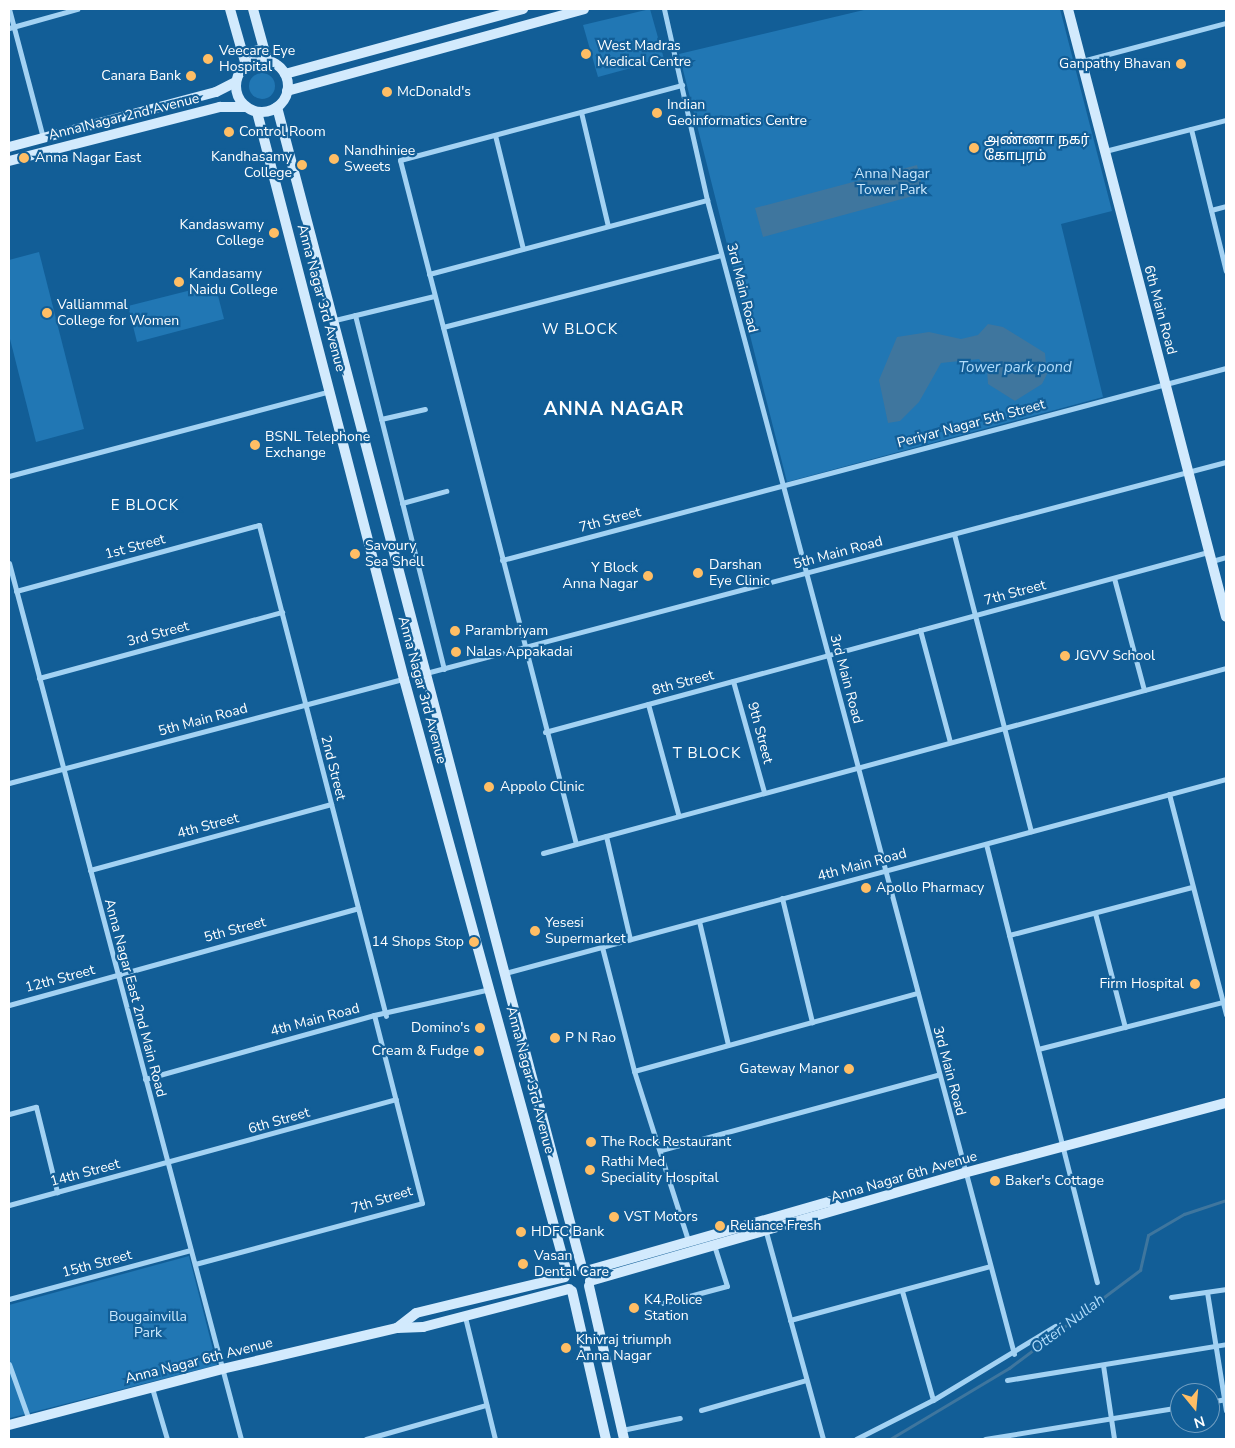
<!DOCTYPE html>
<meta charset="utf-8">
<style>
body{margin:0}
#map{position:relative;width:1235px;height:1448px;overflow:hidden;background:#125e97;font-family:"Nunito Sans","Noto Sans Tamil",sans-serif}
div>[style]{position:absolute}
.green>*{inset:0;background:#2177b4}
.round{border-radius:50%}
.water>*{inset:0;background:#3f769e}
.stream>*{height:3px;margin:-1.5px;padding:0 1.5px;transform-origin:1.5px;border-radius:1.5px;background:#3f769e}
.street>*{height:5px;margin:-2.5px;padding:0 2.5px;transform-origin:2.5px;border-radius:2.5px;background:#a3d2f3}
.secondary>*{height:10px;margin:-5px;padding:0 5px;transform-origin:5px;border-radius:5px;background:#d2eafd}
.secondary>.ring{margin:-5px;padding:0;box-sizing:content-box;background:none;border:10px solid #d2eafd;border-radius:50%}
.dots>*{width:14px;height:14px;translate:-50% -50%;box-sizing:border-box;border:2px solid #125e97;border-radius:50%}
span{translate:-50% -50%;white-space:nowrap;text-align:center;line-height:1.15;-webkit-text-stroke:4.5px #125e97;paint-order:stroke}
.poi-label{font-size:14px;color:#fff}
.left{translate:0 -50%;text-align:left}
.right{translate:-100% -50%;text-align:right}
.street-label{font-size:14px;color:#fff}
.park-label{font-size:14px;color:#cbe8fd}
.neighbourhood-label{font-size:15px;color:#fff;letter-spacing:1px}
.water-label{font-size:15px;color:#afdbfa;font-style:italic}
.district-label{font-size:19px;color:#fff;font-weight:700;letter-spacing:1px}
.frame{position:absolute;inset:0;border:10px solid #fff;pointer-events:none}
.north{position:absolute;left:1170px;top:1383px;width:50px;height:50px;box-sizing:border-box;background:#125e97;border:1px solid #719ec1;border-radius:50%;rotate:163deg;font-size:14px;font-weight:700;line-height:20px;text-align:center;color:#fff}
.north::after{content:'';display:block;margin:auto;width:18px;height:22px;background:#ffbe65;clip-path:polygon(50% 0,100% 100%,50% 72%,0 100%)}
</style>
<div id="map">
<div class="green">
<i style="clip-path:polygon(650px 9px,664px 59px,598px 77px,583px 25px)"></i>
<i style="clip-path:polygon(868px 9px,1060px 9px,1112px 211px,1061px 224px,1103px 397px,787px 482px,679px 54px)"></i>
<i class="round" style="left:249px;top:73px;width:26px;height:26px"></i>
<i style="clip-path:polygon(39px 252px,84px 429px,36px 442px,9px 335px,9px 260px)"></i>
<i style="clip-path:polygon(215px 284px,224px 319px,137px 342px,128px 306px)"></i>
<i style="clip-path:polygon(189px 1256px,217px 1365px,10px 1418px,9px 1305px)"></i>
</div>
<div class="water">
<i style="clip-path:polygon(917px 165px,924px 193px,763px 237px,755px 208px)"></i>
<i style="clip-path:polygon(988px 324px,1003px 327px,1045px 353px,1047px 374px,1042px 384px,1015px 401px,988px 384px,987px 370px,979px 359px,941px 363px,919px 402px,900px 421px,888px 423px,879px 380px,897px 337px,929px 332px,961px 339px,978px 335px)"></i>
</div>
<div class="stream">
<i style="left:890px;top:1439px;width:139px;rotate:-30.8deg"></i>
<i style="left:1009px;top:1368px;width:164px;rotate:-36.8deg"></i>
<i style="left:1140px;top:1270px;width:36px;rotate:-77deg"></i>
<i style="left:1148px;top:1235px;width:42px;rotate:-30.3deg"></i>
<i style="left:1184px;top:1214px;width:44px;rotate:-18.4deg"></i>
</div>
<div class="street">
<i style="left:9px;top:9px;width:133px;rotate:75.2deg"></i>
<i style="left:664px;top:9px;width:196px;rotate:77.3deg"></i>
<i style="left:707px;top:200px;width:1194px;rotate:75.1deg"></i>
<i style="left:9px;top:28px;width:71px;rotate:-15.6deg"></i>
<i style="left:1082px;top:61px;width:149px;rotate:-14.8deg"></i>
<i style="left:581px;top:112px;width:117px;rotate:76.7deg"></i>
<i style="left:1191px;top:129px;width:146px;rotate:76.2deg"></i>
<i style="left:495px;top:135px;width:117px;rotate:76.2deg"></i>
<i style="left:1105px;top:151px;width:125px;rotate:-14.4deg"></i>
<i style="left:1211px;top:210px;width:16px;rotate:-15deg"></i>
<i style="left:429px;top:274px;width:288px;rotate:-14.9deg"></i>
<i style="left:355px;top:315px;width:365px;rotate:75.9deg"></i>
<i style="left:335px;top:320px;width:102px;rotate:-13.6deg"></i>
<i style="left:443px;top:327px;width:287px;rotate:-14.5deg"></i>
<i style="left:381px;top:419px;width:45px;rotate:-12.8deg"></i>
<i style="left:9px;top:476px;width:332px;rotate:-14.8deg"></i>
<i style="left:402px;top:503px;width:46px;rotate:-15.3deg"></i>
<i style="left:954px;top:534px;width:307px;rotate:75.5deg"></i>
<i style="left:502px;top:560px;width:749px;rotate:-14.85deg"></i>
<i style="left:1212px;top:561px;width:15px;rotate:-16deg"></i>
<i style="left:9px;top:563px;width:906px;rotate:75.17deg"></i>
<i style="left:1114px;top:578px;width:116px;rotate:75deg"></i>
<i style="left:16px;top:591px;width:252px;rotate:-15.2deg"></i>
<i style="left:259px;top:525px;width:507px;rotate:75.5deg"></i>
<i style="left:920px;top:630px;width:116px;rotate:75deg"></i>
<i style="left:426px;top:673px;width:827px;rotate:-14.78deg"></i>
<i style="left:39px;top:678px;width:252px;rotate:-15.2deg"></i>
<i style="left:733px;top:681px;width:115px;rotate:74.4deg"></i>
<i style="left:648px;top:704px;width:114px;rotate:74.7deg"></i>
<i style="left:545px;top:732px;width:687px;rotate:-15.19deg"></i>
<i style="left:9px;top:783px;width:408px;rotate:-14.8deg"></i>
<i style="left:1169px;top:794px;width:228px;rotate:75.5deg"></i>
<i style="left:606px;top:836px;width:106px;rotate:76.9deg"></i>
<i style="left:576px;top:844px;width:706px;rotate:-104.43deg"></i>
<i style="left:400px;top:160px;width:292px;rotate:-14.9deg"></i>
<i style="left:986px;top:844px;width:452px;rotate:75.8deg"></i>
<i style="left:543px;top:853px;width:708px;rotate:-15.16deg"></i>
<i style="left:90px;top:870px;width:250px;rotate:-15.3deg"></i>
<i style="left:782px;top:898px;width:128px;rotate:76.4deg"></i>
<i style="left:1095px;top:913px;width:118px;rotate:75.3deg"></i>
<i style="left:699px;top:921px;width:127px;rotate:76.8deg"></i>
<i style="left:1009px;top:935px;width:189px;rotate:-14.7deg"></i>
<i style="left:602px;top:947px;width:128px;rotate:75.5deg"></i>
<i style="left:634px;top:1071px;width:177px;rotate:72.3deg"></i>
<i style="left:505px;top:973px;width:747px;rotate:-15.06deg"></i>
<i style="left:9px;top:1005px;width:362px;rotate:-15.5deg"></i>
<i style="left:1038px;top:1049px;width:190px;rotate:-14.3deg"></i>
<i style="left:634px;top:1071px;width:294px;rotate:-15.4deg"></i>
<i style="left:145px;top:1079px;width:238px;rotate:-15.6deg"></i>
<i style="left:374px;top:1015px;width:119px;rotate:-12.6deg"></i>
<i style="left:9px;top:1114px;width:28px;rotate:-15deg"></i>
<i style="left:36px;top:1107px;width:88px;rotate:76.1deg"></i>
<i style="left:661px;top:1150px;width:287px;rotate:-15.2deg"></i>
<i style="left:9px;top:1205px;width:401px;rotate:-15.3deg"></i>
<i style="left:766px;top:1232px;width:215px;rotate:74.6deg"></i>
<i style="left:195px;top:1264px;width:235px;rotate:-15deg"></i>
<i style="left:422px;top:1203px;width:194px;rotate:-104.3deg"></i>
<i style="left:902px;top:1291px;width:113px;rotate:74.1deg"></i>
<i style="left:1207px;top:1292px;width:120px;rotate:80.9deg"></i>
<i style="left:1171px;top:1297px;width:56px;rotate:-8.3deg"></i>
<i style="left:9px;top:1299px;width:188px;rotate:-15.1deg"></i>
<i style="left:663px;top:1303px;width:66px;rotate:-14.9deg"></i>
<i style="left:727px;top:1286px;width:43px;rotate:-107.6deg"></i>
<i style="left:465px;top:1317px;width:126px;rotate:76.2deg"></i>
<i style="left:790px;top:1320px;width:207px;rotate:-15.1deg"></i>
<i style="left:9px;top:1364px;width:59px;rotate:70.3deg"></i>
<i style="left:1103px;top:1365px;width:75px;rotate:81.5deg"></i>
<i style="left:1007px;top:1380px;width:222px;rotate:-9.3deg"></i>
<i style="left:152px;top:1388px;width:53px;rotate:73.6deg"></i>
<i style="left:1210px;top:1402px;width:16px;rotate:-11deg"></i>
<i style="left:701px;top:1410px;width:109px;rotate:-15.9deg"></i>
<i style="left:622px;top:1430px;width:59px;rotate:-11.7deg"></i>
<i style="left:366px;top:1439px;width:125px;rotate:-15.8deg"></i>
<i style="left:856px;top:1439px;width:86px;rotate:-26.9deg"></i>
<i style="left:933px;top:1400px;width:143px;rotate:-31.2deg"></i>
<i style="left:985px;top:1439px;width:198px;rotate:-9.3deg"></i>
</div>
<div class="secondary">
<i style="left:230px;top:9px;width:58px;rotate:74.1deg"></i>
<i style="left:253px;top:9px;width:53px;rotate:74.6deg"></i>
<i style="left:1068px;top:9px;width:628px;rotate:75.43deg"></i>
<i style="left:243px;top:54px;width:21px;rotate:-14deg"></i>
<i class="ring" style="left:236px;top:60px;width:42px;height:42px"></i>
<i style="left:285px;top:74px;width:247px;rotate:-15.3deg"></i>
<i style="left:287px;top:91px;width:308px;rotate:-15.4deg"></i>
<i style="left:277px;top:107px;width:1200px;rotate:75.28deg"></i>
<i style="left:257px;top:112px;width:586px;rotate:75.47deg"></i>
<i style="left:404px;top:679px;width:616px;rotate:74.66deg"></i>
<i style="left:9px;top:147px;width:214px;rotate:-14.9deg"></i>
<i style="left:216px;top:92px;width:22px;rotate:-27deg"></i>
<i style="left:9px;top:161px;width:218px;rotate:-14.4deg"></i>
<i style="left:220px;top:107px;width:26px"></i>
<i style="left:586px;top:1271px;width:255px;rotate:-15.9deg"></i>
<i style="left:831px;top:1201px;width:11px;rotate:41deg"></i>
<i style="left:590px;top:1281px;width:389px;rotate:-16.1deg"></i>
<i style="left:964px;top:1173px;width:271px;rotate:-15deg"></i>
<i style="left:589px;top:1286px;width:157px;rotate:77.1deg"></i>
<i style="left:572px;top:1291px;width:152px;rotate:77.1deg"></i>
<i style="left:397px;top:1328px;width:24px;rotate:-38deg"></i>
<i style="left:416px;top:1313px;width:153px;rotate:-13.6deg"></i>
<i style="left:9px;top:1425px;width:220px;rotate:-14.7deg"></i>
<i style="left:222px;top:1369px;width:180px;rotate:-13.2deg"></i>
<i style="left:397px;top:1328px;width:26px;rotate:-2deg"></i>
<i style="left:423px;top:1327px;width:151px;rotate:-14.6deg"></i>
</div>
<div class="dots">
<i style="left:586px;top:54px;background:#ffbe65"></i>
<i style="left:208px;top:59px;background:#ffbe65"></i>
<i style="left:1181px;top:64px;background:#ffbe65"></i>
<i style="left:191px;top:76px;background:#ffbe65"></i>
<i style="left:387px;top:92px;background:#ffbe65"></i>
<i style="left:657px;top:113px;background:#ffbe65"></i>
<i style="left:229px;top:132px;background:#ffbe65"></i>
<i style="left:974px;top:148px;background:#ffbe65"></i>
<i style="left:24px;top:158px;background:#ffbe65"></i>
<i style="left:334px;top:159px;background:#ffbe65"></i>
<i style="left:302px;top:165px;background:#ffbe65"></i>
<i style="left:274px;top:233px;background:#ffbe65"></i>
<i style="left:179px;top:282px;background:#ffbe65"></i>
<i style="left:47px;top:313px;background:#ffbe65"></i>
<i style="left:255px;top:445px;background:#ffbe65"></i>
<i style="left:355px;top:554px;background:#ffbe65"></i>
<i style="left:698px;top:573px;background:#ffbe65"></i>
<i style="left:648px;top:576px;background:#ffbe65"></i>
<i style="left:455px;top:631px;background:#ffbe65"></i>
<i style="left:456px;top:652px;background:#ffbe65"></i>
<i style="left:1065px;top:656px;background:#ffbe65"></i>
<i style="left:489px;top:787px;background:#ffbe65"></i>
<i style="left:866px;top:888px;background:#ffbe65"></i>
<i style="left:535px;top:931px;background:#ffbe65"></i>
<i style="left:474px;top:942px;background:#ffbe65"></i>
<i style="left:1195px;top:984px;background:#ffbe65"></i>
<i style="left:480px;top:1028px;background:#ffbe65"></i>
<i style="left:555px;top:1038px;background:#ffbe65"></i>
<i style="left:479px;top:1051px;background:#ffbe65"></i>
<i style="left:849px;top:1069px;background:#ffbe65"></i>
<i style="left:591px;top:1142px;background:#ffbe65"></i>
<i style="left:590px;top:1170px;background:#ffbe65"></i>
<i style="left:995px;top:1181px;background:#ffbe65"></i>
<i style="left:614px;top:1217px;background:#ffbe65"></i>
<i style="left:720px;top:1226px;background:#ffbe65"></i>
<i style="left:521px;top:1232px;background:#ffbe65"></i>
<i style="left:523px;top:1264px;background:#ffbe65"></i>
<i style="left:634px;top:1308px;background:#ffbe65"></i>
<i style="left:566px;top:1348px;background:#ffbe65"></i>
</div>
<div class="poi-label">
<span class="left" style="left:597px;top:54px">West Madras<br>Medical Centre</span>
<span class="left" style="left:219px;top:59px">Veecare Eye<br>Hospital</span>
<span class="right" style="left:1171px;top:64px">Ganpathy Bhavan</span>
<span class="right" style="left:181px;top:76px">Canara Bank</span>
<span class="left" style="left:397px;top:92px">McDonald's</span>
<span class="left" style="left:667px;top:113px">Indian<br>Geoinformatics Centre</span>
<span class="left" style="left:239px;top:132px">Control Room</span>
<span class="left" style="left:984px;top:148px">அண்ணா நகர்<br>கோபுரம்</span>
<span class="left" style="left:344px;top:159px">Nandhiniee<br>Sweets</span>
<span class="right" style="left:292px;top:165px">Kandhasamy<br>College</span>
<span class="left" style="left:35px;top:158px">Anna Nagar East</span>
<span class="right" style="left:264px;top:233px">Kandaswamy<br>College</span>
<span class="left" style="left:189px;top:282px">Kandasamy<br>Naidu College</span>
<span class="left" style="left:57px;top:313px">Valliammal<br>College for Women</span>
<span class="left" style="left:265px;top:445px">BSNL Telephone<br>Exchange</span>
<span class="left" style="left:365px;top:554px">Savoury<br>Sea Shell</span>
<span class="left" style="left:709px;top:573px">Darshan<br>Eye Clinic</span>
<span class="right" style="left:638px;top:576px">Y Block<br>Anna Nagar</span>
<span class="left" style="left:465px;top:631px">Parambriyam</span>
<span class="left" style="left:466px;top:652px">Nalas Appakadai</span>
<span class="left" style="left:1075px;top:656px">JGVV School</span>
<span class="left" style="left:500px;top:787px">Appolo Clinic</span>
<span class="left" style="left:876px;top:888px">Apollo Pharmacy</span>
<span class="left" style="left:545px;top:931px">Yesesi<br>Supermarket</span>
<span class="right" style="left:464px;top:942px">14 Shops Stop</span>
<span class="right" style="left:1184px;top:984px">Firm Hospital</span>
<span class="right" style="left:470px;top:1028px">Domino's</span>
<span class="left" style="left:565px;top:1038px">P N Rao</span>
<span class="right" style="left:469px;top:1051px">Cream &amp; Fudge</span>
<span class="right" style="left:839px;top:1069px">Gateway Manor</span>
<span class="left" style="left:601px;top:1142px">The Rock Restaurant</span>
<span class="left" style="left:601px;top:1170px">Rathi Med<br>Speciality Hospital</span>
<span class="left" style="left:1005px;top:1181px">Baker's Cottage</span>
<span class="left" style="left:624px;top:1217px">VST Motors</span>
<span class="left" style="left:730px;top:1226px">Reliance Fresh</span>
<span class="left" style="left:531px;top:1232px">HDFC Bank</span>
<span class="left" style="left:534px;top:1264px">Vasan<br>Dental Care</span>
<span class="left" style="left:644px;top:1308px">K4 Police<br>Station</span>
<span class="left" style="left:576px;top:1348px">Khivraj triumph<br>Anna Nagar</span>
</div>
<div class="street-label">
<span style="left:124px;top:117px;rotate:-14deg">Anna Nagar 2nd Avenue</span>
<span style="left:742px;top:288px;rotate:76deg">3rd Main Road</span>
<span style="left:321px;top:298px;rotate:75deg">Anna Nagar 3rd Avenue</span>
<span style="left:1160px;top:310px;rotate:75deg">6th Main Road</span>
<span style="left:971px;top:424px;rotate:-15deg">Periyar Nagar 5th Street</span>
<span style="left:610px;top:520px;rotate:-15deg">7th Street</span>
<span style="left:135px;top:547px;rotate:-15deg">1st Street</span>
<span style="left:838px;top:553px;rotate:-15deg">5th Main Road</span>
<span style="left:1015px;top:593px;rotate:-15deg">7th Street</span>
<span style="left:158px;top:634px;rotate:-15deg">3rd Street</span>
<span style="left:846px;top:679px;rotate:75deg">3rd Main Road</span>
<span style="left:683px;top:683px;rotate:-15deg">8th Street</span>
<span style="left:422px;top:690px;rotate:75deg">Anna Nagar 3rd Avenue</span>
<span style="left:203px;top:720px;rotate:-15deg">5th Main Road</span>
<span style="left:760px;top:733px;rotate:75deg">9th Street</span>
<span style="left:333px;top:768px;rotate:76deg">2nd Street</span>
<span style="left:208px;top:826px;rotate:-15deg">4th Street</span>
<span style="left:862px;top:865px;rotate:-15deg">4th Main Road</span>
<span style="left:235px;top:930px;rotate:-15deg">5th Street</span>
<span style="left:60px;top:979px;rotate:-15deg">12th Street</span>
<span style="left:135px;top:998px;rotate:75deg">Anna Nagar East 2nd Main Road</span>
<span style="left:315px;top:1020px;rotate:-15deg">4th Main Road</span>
<span style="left:949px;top:1071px;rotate:75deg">3rd Main Road</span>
<span style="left:530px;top:1080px;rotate:75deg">Anna Nagar 3rd Avenue</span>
<span style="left:279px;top:1121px;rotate:-16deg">6th Street</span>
<span style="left:85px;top:1173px;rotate:-15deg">14th Street</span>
<span style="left:904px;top:1177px;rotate:-16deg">Anna Nagar 6th Avenue</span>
<span style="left:382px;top:1200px;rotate:-17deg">7th Street</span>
<span style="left:97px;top:1264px;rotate:-15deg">15th Street</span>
<span style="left:199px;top:1361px;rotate:-14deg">Anna Nagar 6th Avenue</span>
</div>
<div class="park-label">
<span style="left:892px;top:182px">Anna Nagar<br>Tower Park</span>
<span style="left:148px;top:1325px">Bougainvilla<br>Park</span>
</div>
<div class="neighbourhood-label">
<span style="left:580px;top:330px">W BLOCK</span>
<span style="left:145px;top:506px">E BLOCK</span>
<span style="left:707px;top:754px">T BLOCK</span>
</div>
<div class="water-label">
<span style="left:1015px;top:368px">Tower park pond</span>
<span style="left:1068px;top:1324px;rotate:-37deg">Otteri Nullah</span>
</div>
<div class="district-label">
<span style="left:614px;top:410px">ANNA NAGAR</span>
</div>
<div class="frame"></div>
<div class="north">N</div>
</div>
